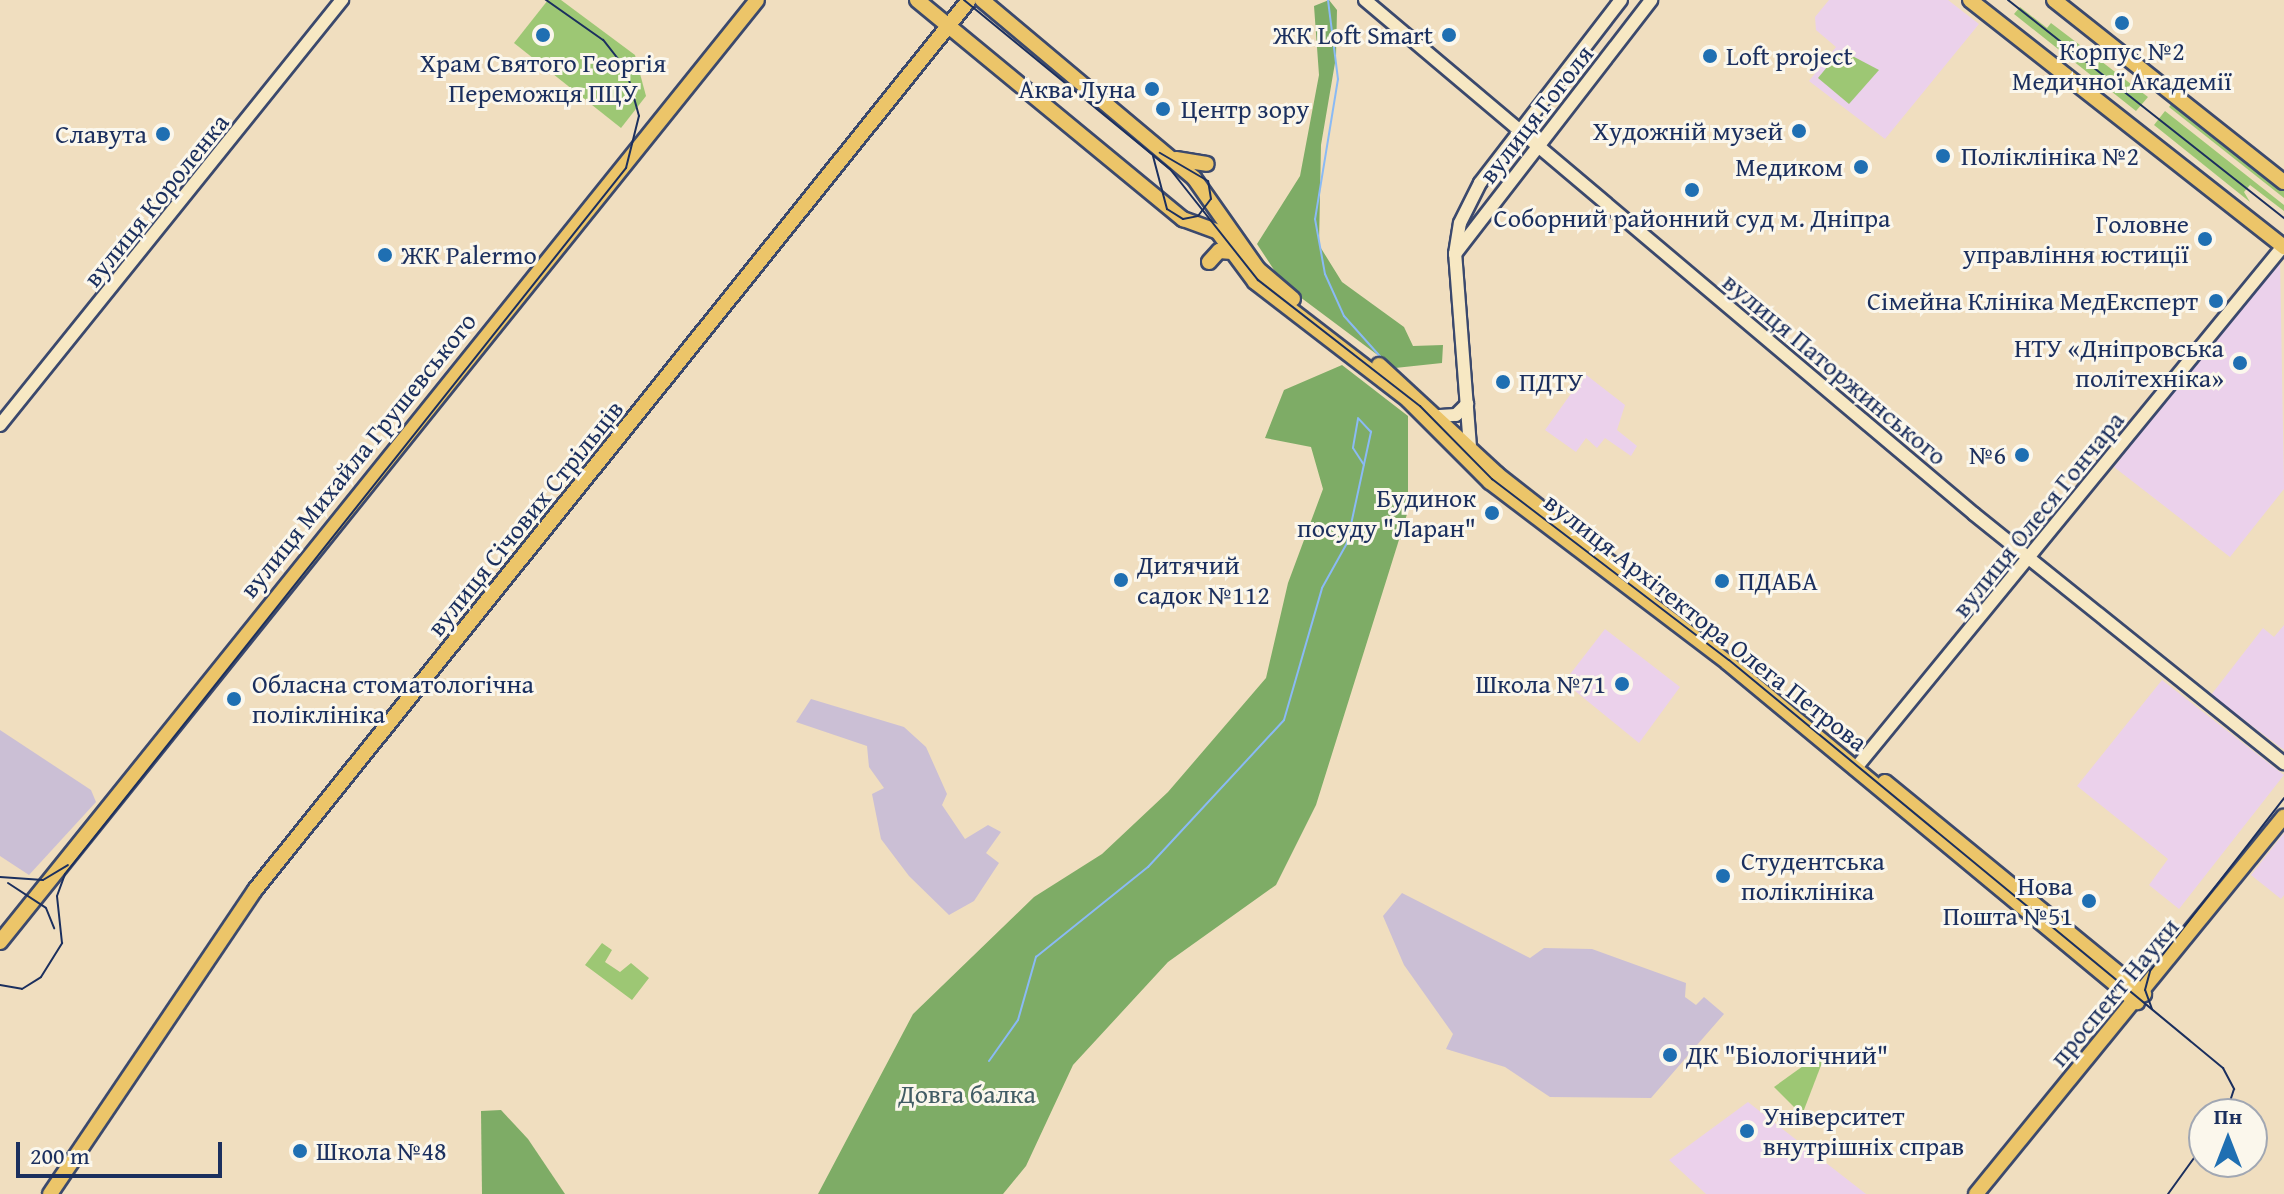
<!DOCTYPE html>
<meta charset="utf-8">
<style>
body{margin:0}
#map{position:relative;width:2284px;height:1194px;overflow:hidden;background:#f0debf;font-family:"Gentium Book Plus",serif}
div>[style]{position:absolute}
.built>*{inset:0;background:#ebd1eb}
.industrial>*{inset:0;background:#cbbfd5}
.green>*{inset:0;background:#9dc774}
.forest>*{inset:0;background:#7eac66}
.stream>*{height:2px;margin:-1px;padding:0 1px;transform-origin:1px;border-radius:1px;background:#8abaf5}
.roads{filter:drop-shadow(2px 0 #3b496d) drop-shadow(-2px 0 #3b496d) drop-shadow(0 2px #3b496d) drop-shadow(0 -2px #3b496d)}
.secondary>*{height:12px;margin:-6px;padding:0 6px;transform-origin:6px;border-radius:6px;background:#f7e8c3}
.primary>*{height:14px;margin:-7px;padding:0 7px;transform-origin:7px;border-radius:7px;background:#ecc569}
.tram>*{height:2px;margin:-1px;padding:0 1px;transform-origin:1px;border-radius:1px;background:#1b2f5e}
.dots>*{width:22px;height:22px;translate:-50% -50%;box-sizing:border-box;border:4px solid #fbf7ec;border-radius:50%}
span{translate:-50% -50%;white-space:nowrap;text-align:center;line-height:1.15;-webkit-text-stroke:6px #fbf7ec;paint-order:stroke}
.poi-label{font-size:26px;color:#1b2f5e}
.right{translate:-100% -50%;text-align:right}
.left{translate:0 -50%;text-align:left}
.street-label{font-size:26px;color:#1b2f5e}
.park-label{font-size:26px;color:#425d65}
.north{position:absolute;left:2188px;top:1098px;width:80px;height:80px;box-sizing:border-box;background:#fbf7ec;border:2px solid #a1a7b3;border-radius:50%;rotate:0deg;font-size:22px;font-weight:700;line-height:32px;text-align:center;color:#1b2f5e}
.north::after{content:'';display:block;margin:auto;width:28px;height:36px;background:#1f6fb2;clip-path:polygon(50% 0,100% 100%,50% 72%,0 100%)}
.scale{position:absolute;left:16px;top:1142px;width:206px;height:36px;box-sizing:border-box;border:4px solid #1b2f5e;border-top:0;padding-left:10px;font-size:24px;line-height:28px;white-space:nowrap;color:#1b2f5e;-webkit-text-stroke:6px #fbf7ec;paint-order:stroke}
</style>
<div id="map">
<div class="built">
<i style="clip-path:polygon(1829px 0,1948px 0,1979px 24px,1885px 139px,1809px 81px,1836px 47px,1816px 30px,1815px 17px)"></i>
<i style="clip-path:polygon(2280px 256px,2284px 489px,2230px 557px,2114px 467px)"></i>
<i style="clip-path:polygon(1585px 374px,1625px 405px,1617px 430px,1637px 446px,1631px 456px,1605px 438px,1597px 448px,1586px 438px,1576px 452px,1545px 430px)"></i>
<i style="clip-path:polygon(2284px 625px,2284px 750px,2211px 695px,2263px 628px,2274px 637px)"></i>
<i style="clip-path:polygon(1605px 629px,1680px 687px,1639px 743px,1564px 682px)"></i>
<i style="clip-path:polygon(2162px 680px,2284px 775px,2179px 909px,2149px 885px,2168px 859px,2077px 786px)"></i>
<i style="clip-path:polygon(2284px 833px,2284px 895px,2281px 899px,2251px 875px)"></i>
<i style="clip-path:polygon(1748px 1102px,1866px 1194px,1706px 1194px,1669px 1160px)"></i>
</div>
<div class="industrial">
<i style="clip-path:polygon(811px 699px,904px 727px,926px 747px,947px 794px,942px 805px,965px 839px,988px 825px,1001px 832px,986px 853px,999px 863px,974px 901px,949px 915px,909px 876px,881px 839px,872px 794px,884px 788px,869px 767px,867px 746px,796px 722px)"></i>
<i style="clip-path:polygon(0 730px,91px 790px,96px 802px,29px 875px,0 856px)"></i>
<i style="clip-path:polygon(1402px 893px,1530px 958px,1544px 948px,1592px 949px,1686px 983px,1685px 997px,1696px 1005px,1704px 997px,1724px 1014px,1651px 1098px,1550px 1097px,1505px 1067px,1446px 1049px,1453px 1034px,1404px 965px,1383px 916px)"></i>
</div>
<div class="green">
<i style="clip-path:polygon(548px 0,561px 0,635px 55px,646px 96px,621px 128px,514px 43px)"></i>
<i style="clip-path:polygon(2020px 7px,2047px 28px,2051px 23px,2148px 97px,2136px 111px,2014px 14px)"></i>
<i style="clip-path:polygon(1841px 50px,1879px 70px,1849px 104px,1818px 78px)"></i>
<i style="clip-path:polygon(2173px 102px,2284px 190px,2284px 198px,2169px 107px)"></i>
<i style="clip-path:polygon(2165px 111px,2284px 205px,2284px 211px,2250px 185px,2244px 192px,2250px 202px,2154px 125px)"></i>
<i style="clip-path:polygon(602px 943px,612px 950px,605px 962px,620px 972px,631px 963px,649px 978px,632px 1000px,585px 965px)"></i>
<i style="clip-path:polygon(1824px 1051px,1825px 1055px,1802px 1115px,1774px 1087px)"></i>
</div>
<div class="forest">
<i style="clip-path:polygon(1329px 0,1337px 10px,1336px 57px,1321px 145px,1319px 245px,1342px 282px,1404px 327px,1413px 346px,1443px 345px,1442px 363px,1395px 368px,1284px 285px,1257px 244px,1300px 176px,1319px 75px,1314px 6px)"></i>
<i style="clip-path:polygon(1342px 365px,1408px 416px,1408px 511px,1316px 805px,1276px 885px,1168px 962px,1073px 1065px,1026px 1166px,1003px 1194px,818px 1194px,913px 1014px,1034px 897px,1102px 854px,1168px 792px,1266px 678px,1288px 583px,1323px 489px,1311px 447px,1265px 438px,1284px 390px)"></i>
<i style="clip-path:polygon(501px 1110px,528px 1139px,565px 1194px,482px 1194px,481px 1111px)"></i>
</div>
<div class="stream">
<i style="left:1328px;top:0;width:80px;rotate:82.8deg"></i>
<i style="left:1338px;top:79px;width:142px;rotate:99.3deg"></i>
<i style="left:1315px;top:219px;width:56px;rotate:79.7deg"></i>
<i style="left:1325px;top:274px;width:46px;rotate:65.7deg"></i>
<i style="left:1344px;top:316px;width:63px;rotate:48.2deg"></i>
<i style="left:1358px;top:419px;width:29px;rotate:100deg"></i>
<i style="left:1353px;top:448px;width:20px;rotate:57deg"></i>
<i style="left:989px;top:1061px;width:50px;rotate:-54.7deg"></i>
<i style="left:1018px;top:1020px;width:66px;rotate:-74.1deg"></i>
<i style="left:1036px;top:957px;width:144px;rotate:-38.8deg"></i>
<i style="left:1148px;top:867px;width:200px;rotate:-47.2deg"></i>
<i style="left:1284px;top:720px;width:137px;rotate:-73.9deg"></i>
<i style="left:1322px;top:588px;width:51px;rotate:-60.9deg"></i>
<i style="left:1347px;top:543px;width:114px;rotate:-77.8deg"></i>
<i style="left:1371px;top:432px;width:19px;rotate:-133deg"></i>
</div>
<div class="roads">
<div class="secondary">
<i style="left:1365px;top:0;width:797px;rotate:40.16deg"></i>
<i style="left:1974px;top:514px;width:398px;rotate:38.8deg"></i>
<i style="left:1455px;top:254px;width:321px;rotate:-52.3deg"></i>
<i style="left:1440px;top:416px;width:16px;rotate:-4deg"></i>
<i style="left:1456px;top:415px;width:16px;rotate:-45deg"></i>
<i style="left:0;top:425px;width:546px;rotate:-51.18deg"></i>
<i style="left:1470px;top:447px;width:194px;rotate:-94.4deg"></i>
<i style="left:1455px;top:254px;width:31px;rotate:-81deg"></i>
<i style="left:1460px;top:223px;width:45px;rotate:-63.4deg"></i>
<i style="left:1480px;top:183px;width:231px;rotate:-52.4deg"></i>
<i style="left:1855px;top:769px;width:677px;rotate:-50.69deg"></i>
</div>
<div class="primary">
<i style="left:917px;top:0;width:345px;rotate:39.5deg"></i>
<i style="left:1183px;top:219px;width:37px;rotate:20deg"></i>
<i style="left:1218px;top:232px;width:62px;rotate:53.5deg"></i>
<i style="left:1255px;top:282px;width:193px;rotate:37.6deg"></i>
<i style="left:1408px;top:400px;width:116px;rotate:45deg"></i>
<i style="left:1490px;top:482px;width:298px;rotate:37.2deg"></i>
<i style="left:1727px;top:662px;width:533px;rotate:39.67deg"></i>
<i style="left:982px;top:0;width:277px;rotate:40deg"></i>
<i style="left:1194px;top:178px;width:111px;rotate:54.9deg"></i>
<i style="left:1258px;top:269px;width:46px;rotate:40.6deg"></i>
<i style="left:1970px;top:0;width:400px;rotate:38.2deg"></i>
<i style="left:2054px;top:0;width:293px;rotate:38.4deg"></i>
<i style="left:1176px;top:159px;width:31px;rotate:9deg"></i>
<i style="left:1209px;top:262px;width:15px;rotate:-48deg"></i>
<i style="left:1219px;top:251px;width:13px;rotate:4deg"></i>
<i style="left:1379px;top:365px;width:161px;rotate:42.7deg"></i>
<i style="left:1497px;top:474px;width:194px;rotate:38.1deg"></i>
<i style="left:1885px;top:782px;width:335px;rotate:39.3deg"></i>
<i style="left:0;top:942px;width:1208px;rotate:-51.21deg"></i>
<i style="left:50px;top:1194px;width:367px;rotate:-56deg"></i>
<i style="left:255px;top:890px;width:1141px;rotate:-51.26deg"></i>
<i style="left:1976px;top:1194px;width:487px;rotate:-50.8deg"></i>
</div>
</div>
<div class="tram">
<i style="left:964px;top:0;width:266px;rotate:39.4deg"></i>
<i style="left:1170px;top:169px;width:142px;rotate:51.6deg"></i>
<i style="left:1258px;top:280px;width:205px;rotate:37.9deg"></i>
<i style="left:1420px;top:406px;width:103px;rotate:45.4deg"></i>
<i style="left:1492px;top:479px;width:298px;rotate:37.4deg"></i>
<i style="left:1729px;top:660px;width:641px;rotate:39.55deg"></i>
<i style="left:2223px;top:1068px;width:24px;rotate:62deg"></i>
<i style="left:2234px;top:1089px;width:26px;rotate:108deg"></i>
<i style="left:2008px;top:0;width:352px;rotate:38.3deg"></i>
<i style="left:1153px;top:156px;width:55px;rotate:75.2deg"></i>
<i style="left:1167px;top:209px;width:19px;rotate:32deg"></i>
<i style="left:1183px;top:219px;width:15px;rotate:-11deg"></i>
<i style="left:1198px;top:216px;width:21px;rotate:-53deg"></i>
<i style="left:1211px;top:199px;width:18px;rotate:-99deg"></i>
<i style="left:1208px;top:181px;width:56px;rotate:-149.7deg"></i>
<i style="left:0;top:877px;width:43px;rotate:4deg"></i>
<i style="left:43px;top:880px;width:29px;rotate:-31deg"></i>
<i style="left:8px;top:883px;width:45px;rotate:33.3deg"></i>
<i style="left:46px;top:908px;width:22px;rotate:68deg"></i>
<i style="left:0;top:985px;width:22px;rotate:10deg"></i>
<i style="left:22px;top:989px;width:22px;rotate:-32deg"></i>
<i style="left:41px;top:977px;width:40px;rotate:-58deg"></i>
<i style="left:62px;top:943px;width:47px;rotate:-96.1deg"></i>
<i style="left:57px;top:896px;width:23px;rotate:-70deg"></i>
<i style="left:65px;top:874px;width:902px;rotate:-51.53deg"></i>
<i style="left:626px;top:168px;width:54px;rotate:-76deg"></i>
<i style="left:639px;top:116px;width:49px;rotate:-105.5deg"></i>
<i style="left:626px;top:69px;width:37px;rotate:-128deg"></i>
<i style="left:603px;top:40px;width:70px;rotate:-144.9deg"></i>
<i style="left:2152px;top:1009px;width:20px;rotate:-110deg"></i>
<i style="left:2145px;top:990px;width:20px;rotate:-75deg"></i>
<i style="left:2150px;top:971px;width:219px;rotate:-52.2deg"></i>
<i style="left:2168px;top:1194px;width:62px;rotate:-54.2deg"></i>
</div>
<div class="dots">
<i style="left:2122px;top:23px;background:#1f6fb2"></i>
<i style="left:543px;top:35px;background:#1f6fb2"></i>
<i style="left:1449px;top:35px;background:#1f6fb2"></i>
<i style="left:1710px;top:56px;background:#1f6fb2"></i>
<i style="left:1152px;top:89px;background:#1f6fb2"></i>
<i style="left:1163px;top:109px;background:#1f6fb2"></i>
<i style="left:1799px;top:131px;background:#1f6fb2"></i>
<i style="left:163px;top:134px;background:#1f6fb2"></i>
<i style="left:1943px;top:156px;background:#1f6fb2"></i>
<i style="left:1861px;top:167px;background:#1f6fb2"></i>
<i style="left:1692px;top:190px;background:#1f6fb2"></i>
<i style="left:2205px;top:239px;background:#1f6fb2"></i>
<i style="left:385px;top:255px;background:#1f6fb2"></i>
<i style="left:2216px;top:301px;background:#1f6fb2"></i>
<i style="left:2240px;top:363px;background:#1f6fb2"></i>
<i style="left:1503px;top:382px;background:#1f6fb2"></i>
<i style="left:2022px;top:455px;background:#1f6fb2"></i>
<i style="left:1492px;top:513px;background:#1f6fb2"></i>
<i style="left:1121px;top:580px;background:#1f6fb2"></i>
<i style="left:1722px;top:581px;background:#1f6fb2"></i>
<i style="left:1622px;top:684px;background:#1f6fb2"></i>
<i style="left:234px;top:699px;background:#1f6fb2"></i>
<i style="left:1723px;top:876px;background:#1f6fb2"></i>
<i style="left:2089px;top:901px;background:#1f6fb2"></i>
<i style="left:1670px;top:1055px;background:#1f6fb2"></i>
<i style="left:1747px;top:1131px;background:#1f6fb2"></i>
<i style="left:300px;top:1151px;background:#1f6fb2"></i>
</div>
<div class="poi-label">
<span class="right" style="left:1433px;top:35px">ЖК Loft Smart</span>
<span style="left:2122px;top:66px">Корпус №2<br>Медичної Академії</span>
<span class="left" style="left:1726px;top:56px">Loft project</span>
<span style="left:543px;top:78px">Храм Святого Георгія<br>Переможця ПЦУ</span>
<span class="right" style="left:1136px;top:89px">Аква Луна</span>
<span class="left" style="left:1181px;top:109px">Центр зору</span>
<span class="right" style="left:1783px;top:131px">Художній музей</span>
<span class="right" style="left:147px;top:134px">Славута</span>
<span class="left" style="left:1961px;top:156px">Поліклініка №2</span>
<span class="right" style="left:1843px;top:167px">Медиком</span>
<span style="left:1692px;top:218px">Соборний районний суд м. Дніпра</span>
<span class="right" style="left:2189px;top:239px">Головне<br>управління юстиції</span>
<span class="left" style="left:401px;top:255px">ЖК Palermo</span>
<span class="right" style="left:2198px;top:301px">Сімейна Клініка МедЕксперт</span>
<span class="right" style="left:2224px;top:363px">НТУ «Дніпровська<br>політехніка»</span>
<span class="left" style="left:1519px;top:382px">ПДТУ</span>
<span class="right" style="left:2006px;top:455px">№6</span>
<span class="right" style="left:1476px;top:513px">Будинок<br>посуду "Ларан"</span>
<span class="left" style="left:1137px;top:580px">Дитячий<br>садок №112</span>
<span class="left" style="left:1738px;top:581px">ПДАБА</span>
<span class="left" style="left:252px;top:699px">Обласна стоматологічна<br>поліклініка</span>
<span class="right" style="left:1606px;top:684px">Школа №71</span>
<span class="left" style="left:1741px;top:876px">Студентська<br>поліклініка</span>
<span class="right" style="left:2073px;top:901px">Нова<br>Пошта №51</span>
<span class="left" style="left:1686px;top:1055px">ДК "Біологічний"</span>
<span class="left" style="left:1763px;top:1131px">Університет<br>внутрішніх справ</span>
<span class="left" style="left:316px;top:1151px">Школа №48</span>
</div>
<div class="street-label">
<span style="left:1536px;top:114px;rotate:-52deg">вулиця Гоголя</span>
<span style="left:156px;top:200px;rotate:-51deg">вулиця Короленка</span>
<span style="left:1835px;top:369px;rotate:40deg">вулиця Паторжинського</span>
<span style="left:358px;top:455px;rotate:-51deg">вулиця Михайла Грушевського</span>
<span style="left:2038px;top:514px;rotate:-51deg">вулиця Олеся Гончара</span>
<span style="left:525px;top:518px;rotate:-51deg">вулиця Січових Стрільців</span>
<span style="left:1706px;top:622px;rotate:38deg">вулиця Архітектора Олега Петрова</span>
<span style="left:2114px;top:992px;rotate:-50deg">проспект Науки</span>
</div>
<div class="park-label">
<span style="left:967px;top:1094px">Довга балка</span>
</div>
<div class="north">Пн</div>
<div class="scale">200 m</div>
</div>
